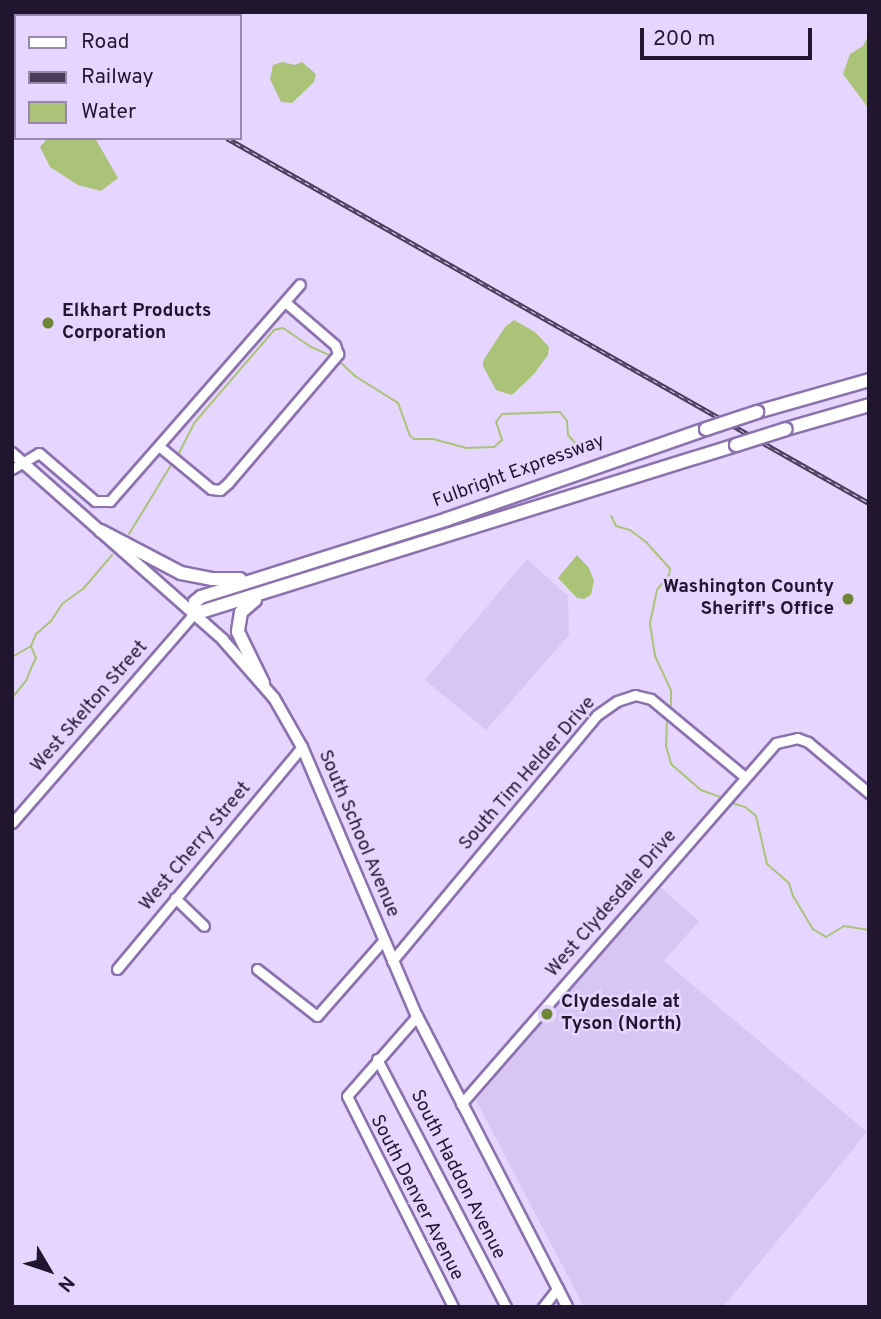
<!DOCTYPE html>
<style>
body{margin:0}
#map{position:relative;width:881px;height:1319px;overflow:hidden;background:#e6d5ff;font-family:Overpass,sans-serif}
div>[style]{position:absolute}
.built>*{inset:0;background:#d8c5f3}
.water>*{inset:0;background:#abc379}
.stream>*{height:2px;margin:-1px;padding:0 1px;transform-origin:1px;border-radius:1px;background:#abc379}
.roads{filter:drop-shadow(2px 0 #8c71b0) drop-shadow(-2px 0 #8c71b0) drop-shadow(0 2px #8c71b0) drop-shadow(0 -2px #8c71b0)}
.minor>*{height:9px;margin:-4.5px;padding:0 4.5px;transform-origin:4.5px;border-radius:4.5px;background:#fff}
.major>*{height:10px;margin:-5px;padding:0 5px;transform-origin:5px;border-radius:5px;background:#fff}
.highway>*{height:12px;margin:-6px;padding:0 6px;transform-origin:6px;border-radius:6px;background:#fff}
.rail>*{height:4.5px;margin-top:-2.25px;transform-origin:0;background:repeating-linear-gradient(90deg,#e6d5ff 0 5px,#483c58 0 10px);box-sizing:border-box;border-block:2px solid #483c58}
.bridges{filter:drop-shadow(2px 0 #8c71b0) drop-shadow(-2px 0 #8c71b0) drop-shadow(0 2px #8c71b0) drop-shadow(0 -2px #8c71b0)}
.highway-bridge>*{height:12px;margin:-6px;padding:0 6px;transform-origin:6px;border-radius:6px;background:#fff}
.dots>*{width:19px;height:19px;translate:-50% -50%;box-sizing:border-box;border:4px solid #e6d5ff;border-radius:50%}
span{translate:-50% -50%;white-space:nowrap;text-align:center;line-height:1.15;-webkit-text-stroke:5px #e6d5ff;paint-order:stroke}
.poi-label{font-size:19px;color:#21162f;font-weight:700}
.left{translate:0 -50%;text-align:left}
.right{translate:-100% -50%;text-align:right}
.street-label{font-size:19px;color:#21162f}
.frame{position:absolute;inset:0;border:14px solid #21162f;pointer-events:none}
.legend{position:absolute;left:14px;top:14px;width:228px;height:126px;box-sizing:border-box;background:#e6d5ff;border:2px solid #9789ac;margin:0;padding:9px 12px;list-style:none;font-size:21px;color:#21162f}
.legend li{display:flex;align-items:center;gap:14px;height:35px}
.legend b{width:35px;border:2px solid #9789ac}
.north{position:absolute;left:14px;top:1235px;width:70px;height:70px;-webkit-text-stroke:5px #e6d5ff;paint-order:stroke;rotate:129deg;font-size:19px;font-weight:700;line-height:28px;text-align:center;color:#21162f}
.north::after{content:'';display:block;margin:auto;width:24px;height:32px;background:#21162f;clip-path:polygon(50% 0,100% 100%,50% 72%,0 100%)}
.scale{position:absolute;left:640px;top:28px;width:172px;height:32px;box-sizing:border-box;border:4px solid #21162f;border-top:0;padding-left:9px;font-size:21px;line-height:24px;white-space:nowrap;color:#21162f;-webkit-text-stroke:5px #e6d5ff;paint-order:stroke}
</style>
<div id="map">
<div class="built">
<i style="clip-path:polygon(527px 559px,568px 596px,569px 635px,486px 730px,425px 680px)"></i>
<i style="clip-path:polygon(659px 886px,699px 921px,664px 961px,867px 1132px,723px 1307px,584px 1307px,476px 1100px)"></i>
</div>
<div class="water">
<i style="clip-path:polygon(869px 34px,869px 109px,843px 74px,850px 54px,863px 46px)"></i>
<i style="clip-path:polygon(282px 62px,295px 65px,302px 62px,316px 74px,314px 82px,292px 103px,281px 102px,270px 79px,273px 65px)"></i>
<i style="clip-path:polygon(48px 138px,95px 138px,118px 178px,101px 191px,78px 185px,50px 167px,40px 147px)"></i>
<i style="clip-path:polygon(514px 320px,535px 332px,549px 347px,548px 355px,534px 374px,512px 395px,496px 390px,483px 366px,483px 361px,505px 327px)"></i>
<i style="clip-path:polygon(577px 555px,589px 568px,594px 581px,591px 595px,584px 599px,577px 598px,558px 578px)"></i>
</div>
<div class="stream">
<i style="left:339px;top:361px;width:22px;rotate:43deg"></i>
<i style="left:355px;top:376px;width:51px;rotate:32.1deg"></i>
<i style="left:398px;top:403px;width:35px;rotate:70deg"></i>
<i style="left:410px;top:436px;width:5px;rotate:37deg"></i>
<i style="left:414px;top:439px;width:19px"></i>
<i style="left:433px;top:439px;width:34px;rotate:15deg"></i>
<i style="left:466px;top:448px;width:28px;rotate:-2deg"></i>
<i style="left:494px;top:447px;width:11px;rotate:-41deg"></i>
<i style="left:502px;top:440px;width:19px;rotate:-108deg"></i>
<i style="left:496px;top:422px;width:10px;rotate:-53deg"></i>
<i style="left:502px;top:414px;width:58px;rotate:-2deg"></i>
<i style="left:560px;top:412px;width:11px;rotate:52deg"></i>
<i style="left:567px;top:421px;width:14px;rotate:86deg"></i>
<i style="left:568px;top:435px;width:13px;rotate:48deg"></i>
<i style="left:178px;top:455px;width:37px;rotate:-63deg"></i>
<i style="left:195px;top:422px;width:121px;rotate:-49.3deg"></i>
<i style="left:274px;top:330px;width:9px;rotate:-13deg"></i>
<i style="left:283px;top:328px;width:34px;rotate:34deg"></i>
<i style="left:311px;top:347px;width:22px;rotate:24deg"></i>
<i style="left:611px;top:516px;width:11px;rotate:63deg"></i>
<i style="left:616px;top:526px;width:15px;rotate:16deg"></i>
<i style="left:630px;top:530px;width:20px;rotate:37deg"></i>
<i style="left:646px;top:542px;width:36px;rotate:48deg"></i>
<i style="left:670px;top:569px;width:6px;rotate:99deg"></i>
<i style="left:669px;top:575px;width:19px;rotate:129deg"></i>
<i style="left:657px;top:590px;width:35px;rotate:102deg"></i>
<i style="left:650px;top:624px;width:32px;rotate:81deg"></i>
<i style="left:655px;top:656px;width:38px;rotate:65deg"></i>
<i style="left:671px;top:691px;width:18px;rotate:90deg"></i>
<i style="left:129px;top:534px;width:84px;rotate:-58.6deg"></i>
<i style="left:12px;top:657px;width:22px;rotate:-30deg"></i>
<i style="left:12px;top:698px;width:22px;rotate:-51deg"></i>
<i style="left:26px;top:681px;width:18px;rotate:-68deg"></i>
<i style="left:33px;top:664px;width:7px;rotate:-63deg"></i>
<i style="left:36px;top:658px;width:13px;rotate:-113deg"></i>
<i style="left:31px;top:646px;width:13px;rotate:-67deg"></i>
<i style="left:36px;top:634px;width:20px;rotate:-41deg"></i>
<i style="left:51px;top:621px;width:20px;rotate:-57deg"></i>
<i style="left:62px;top:604px;width:26px;rotate:-36deg"></i>
<i style="left:83px;top:589px;width:45px;rotate:-49.5deg"></i>
<i style="left:667px;top:719px;width:27px;rotate:92deg"></i>
<i style="left:666px;top:746px;width:19px;rotate:74deg"></i>
<i style="left:671px;top:764px;width:40px;rotate:41deg"></i>
<i style="left:701px;top:790px;width:20px;rotate:20deg"></i>
<i style="left:732px;top:803px;width:14px;rotate:17deg"></i>
<i style="left:745px;top:807px;width:14px;rotate:39deg"></i>
<i style="left:756px;top:816px;width:49px;rotate:77.1deg"></i>
<i style="left:767px;top:864px;width:29px;rotate:41deg"></i>
<i style="left:789px;top:883px;width:14px;rotate:73deg"></i>
<i style="left:793px;top:896px;width:39px;rotate:59deg"></i>
<i style="left:813px;top:929px;width:15px;rotate:32deg"></i>
<i style="left:826px;top:937px;width:21px;rotate:-31deg"></i>
<i style="left:844px;top:926px;width:25px;rotate:9deg"></i>
</div>
<div class="roads">
<div class="minor">
<i style="left:12px;top:17px;width:6px;rotate:-51deg"></i>
<i style="left:160px;top:447px;width:66px;rotate:39.5deg"></i>
<i style="left:211px;top:489px;width:9px;rotate:6deg"></i>
<i style="left:220px;top:490px;width:11px;rotate:-41deg"></i>
<i style="left:228px;top:483px;width:170px;rotate:-49.5deg"></i>
<i style="left:338px;top:354px;width:9px;rotate:-108deg"></i>
<i style="left:335px;top:345px;width:66px;rotate:-139.3deg"></i>
<i style="left:12px;top:469px;width:31px;rotate:-31deg"></i>
<i style="left:39px;top:453px;width:74px;rotate:40.6deg"></i>
<i style="left:95px;top:501px;width:15px"></i>
<i style="left:110px;top:501px;width:288px;rotate:-48.8deg"></i>
<i style="left:12px;top:823px;width:277px;rotate:-49deg"></i>
<i style="left:175px;top:898px;width:40px;rotate:44deg"></i>
<i style="left:392px;top:961px;width:320px;rotate:-50.2deg"></i>
<i style="left:597px;top:715px;width:24px;rotate:-35deg"></i>
<i style="left:617px;top:701px;width:19px;rotate:-18deg"></i>
<i style="left:635px;top:695px;width:16px;rotate:14deg"></i>
<i style="left:651px;top:699px;width:122px;rotate:39.7deg"></i>
<i style="left:117px;top:969px;width:289px;rotate:-50.2deg"></i>
<i style="left:257px;top:969px;width:76px;rotate:38.1deg"></i>
<i style="left:317px;top:1016px;width:100px;rotate:-48.7deg"></i>
<i style="left:417px;top:1016px;width:106px;rotate:131.2deg"></i>
<i style="left:347px;top:1096px;width:236px;rotate:63.3deg"></i>
<i style="left:377px;top:1059px;width:280px;rotate:62.5deg"></i>
<i style="left:461px;top:1104px;width:479px;rotate:-48.9deg"></i>
<i style="left:776px;top:743px;width:22px;rotate:-13deg"></i>
<i style="left:797px;top:738px;width:12px;rotate:20deg"></i>
<i style="left:808px;top:742px;width:80px;rotate:39.9deg"></i>
<i style="left:543px;top:1307px;width:24px;rotate:-52deg"></i>
</div>
<div class="major">
<i style="left:12px;top:453px;width:282px;rotate:41.5deg"></i>
<i style="left:223px;top:640px;width:77px;rotate:48.7deg"></i>
<i style="left:274px;top:698px;width:56px;rotate:60.3deg"></i>
<i style="left:302px;top:747px;width:293px;rotate:66.9deg"></i>
<i style="left:417px;top:1016px;width:327px;rotate:62.7deg"></i>
</div>
<div class="highway">
<i style="left:757px;top:412px;width:116px;rotate:-15.9deg"></i>
<i style="left:706px;top:429px;width:273px;rotate:160.8deg"></i>
<i style="left:448px;top:519px;width:259px;rotate:162.5deg"></i>
<i style="left:201px;top:597px;width:8px;rotate:140deg"></i>
<i style="left:195px;top:602px;width:12px;rotate:95deg"></i>
<i style="left:194px;top:614px;width:568px;rotate:-17.32deg"></i>
<i style="left:786px;top:429px;width:86px;rotate:-16.1deg"></i>
<i style="left:101px;top:531px;width:90px;rotate:27.7deg"></i>
<i style="left:181px;top:573px;width:32px;rotate:11deg"></i>
<i style="left:212px;top:579px;width:28px"></i>
<i style="left:255px;top:600px;width:18px;rotate:139deg"></i>
<i style="left:241px;top:612px;width:20px;rotate:99deg"></i>
<i style="left:238px;top:632px;width:57px;rotate:63.9deg"></i>
</div>
</div>
<div class="rail">
<i style="left:12px;top:17px;width:4px;rotate:27deg"></i>
<i style="left:227px;top:138px;width:739px;rotate:29.62deg"></i>
</div>
<div class="bridges">
<div class="highway-bridge">
<i style="left:706px;top:429px;width:54px;rotate:-18.4deg"></i>
<i style="left:736px;top:445px;width:52px;rotate:-17.7deg"></i>
</div>
</div>
<div class="dots">
<i style="left:48px;top:323px;background:#6e8536"></i>
<i style="left:848px;top:599px;background:#6e8536"></i>
<i style="left:547px;top:1014px;background:#6e8536"></i>
</div>
<div class="poi-label">
<span class="left" style="left:62px;top:323px">Elkhart Products<br>Corporation</span>
<span class="right" style="left:834px;top:599px">Washington County<br>Sheriff's Office</span>
<span class="left" style="left:561px;top:1014px">Clydesdale at<br>Tyson (North)</span>
</div>
<div class="street-label">
<span style="left:519px;top:472px;rotate:-20deg">Fulbright Expressway</span>
<span style="left:90px;top:707px;rotate:-49deg">West Skelton Street</span>
<span style="left:528px;top:774px;rotate:-49deg">South Tim Helder Drive</span>
<span style="left:358px;top:834px;rotate:67deg">South School Avenue</span>
<span style="left:196px;top:847px;rotate:-50deg">West Cherry Street</span>
<span style="left:612px;top:904px;rotate:-49deg">West Clydesdale Drive</span>
<span style="left:457px;top:1175px;rotate:63deg">South Haddon Avenue</span>
<span style="left:416px;top:1198px;rotate:63deg">South Denver Avenue</span>
</div>
<div class="frame"></div>
<ul class="legend">
<li><b style="height:9px;background:#fff"></b>Road</li>
<li><b style="height:9px;background:#483c58"></b>Railway</li>
<li><b style="height:19px;background:#abc379"></b>Water</li>
</ul>
<div class="north">N</div>
<div class="scale">200 m</div>
</div>
